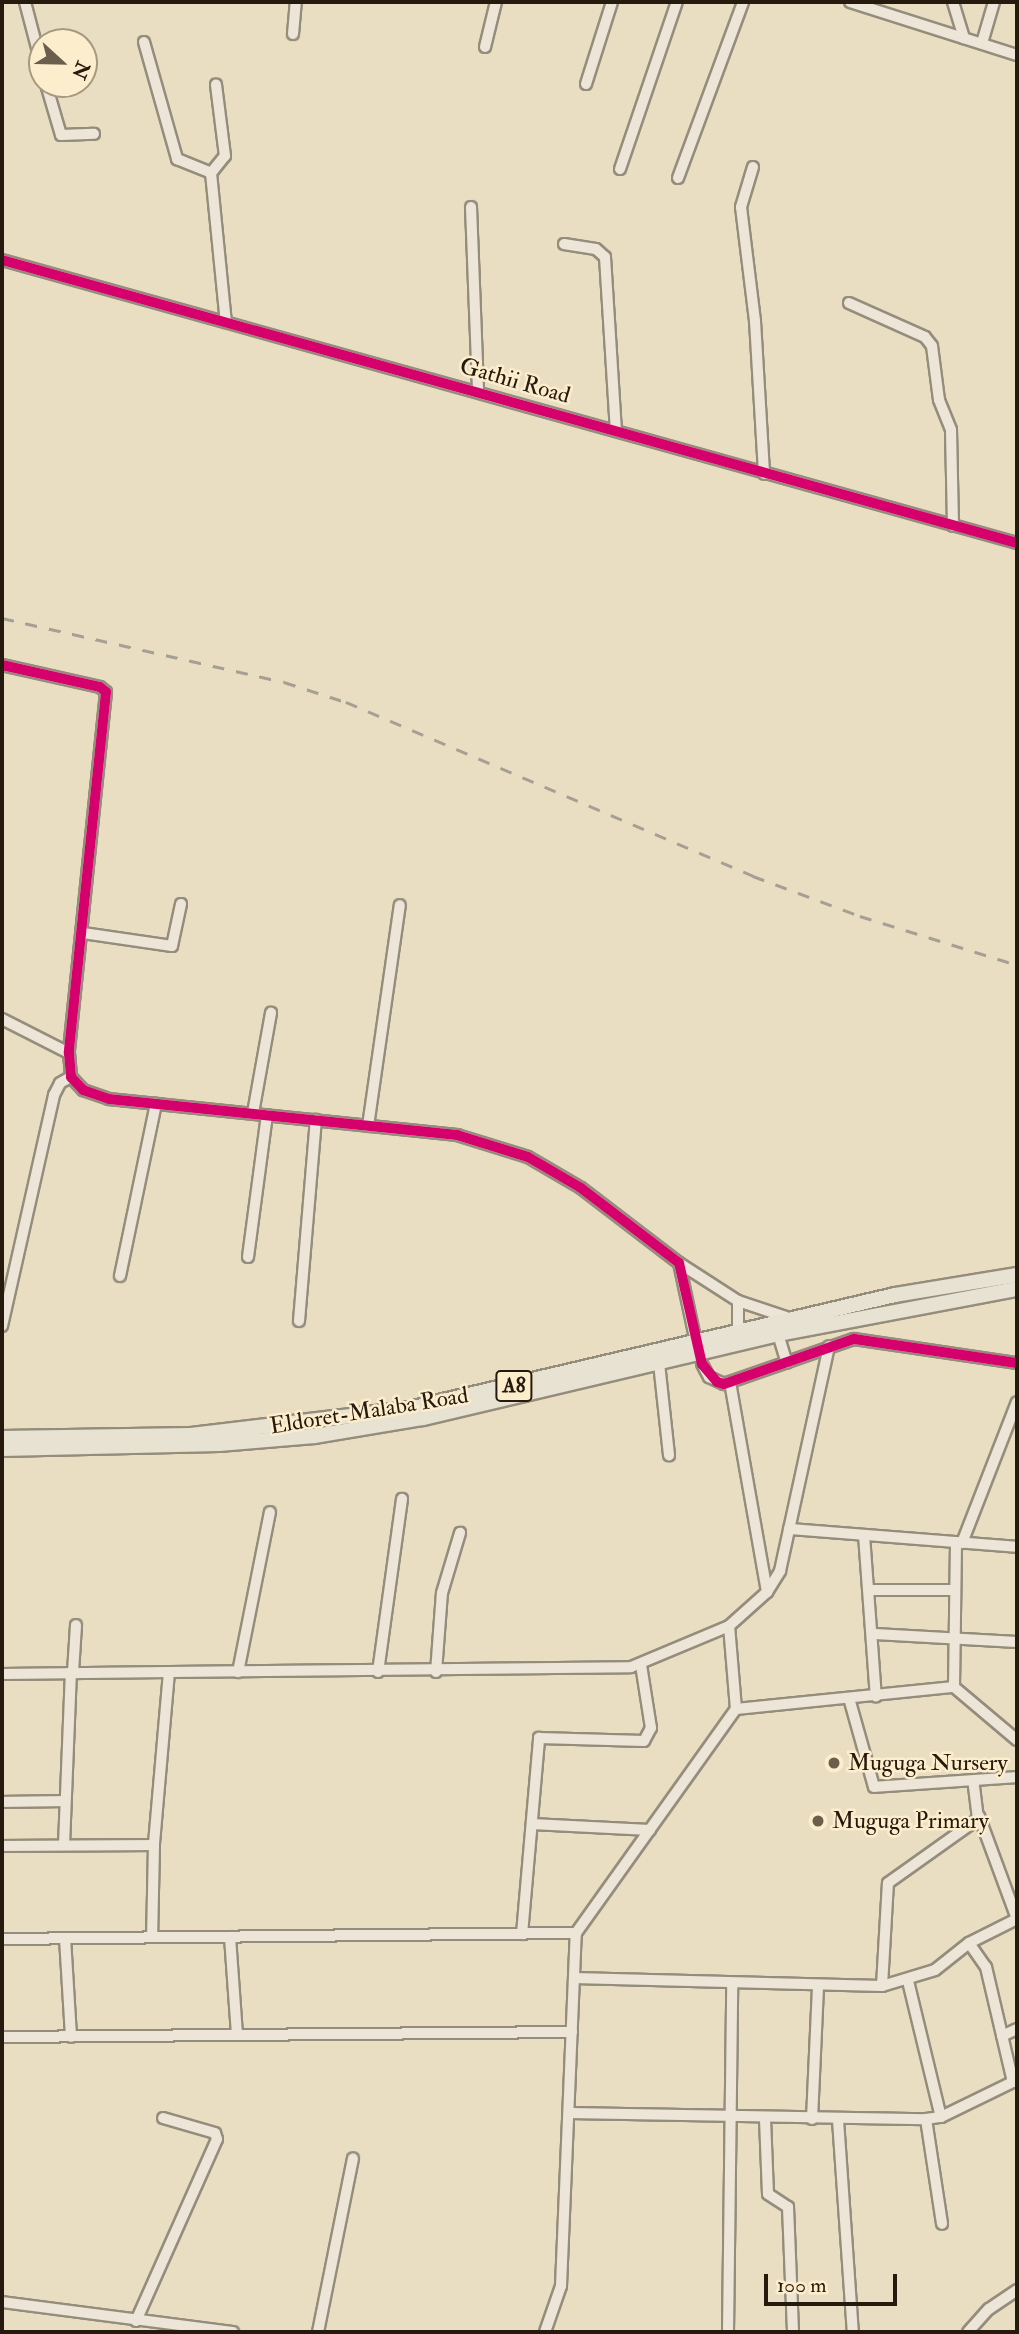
<!DOCTYPE html>
<style>
body{margin:0}
#map{position:relative;width:1019px;height:2334px;overflow:hidden;background:#eadec2;font-family:"IM FELL Double Pica",serif}
div>[style]{position:absolute}
.roads{filter:drop-shadow(2px 0 #958d7c) drop-shadow(-2px 0 #958d7c) drop-shadow(0 2px #958d7c) drop-shadow(0 -2px #958d7c)}
.minor>*{height:10px;margin:-5px;padding:0 5px;transform-origin:5px;border-radius:5px;background:#ede6d8}
.highway>*{height:14px;margin:-7px;padding:0 7px;transform-origin:7px;border-radius:7px;background:#e8e2d2}
.rail>*{height:2.5px;margin-top:-1.25px;transform-origin:0;background:repeating-linear-gradient(90deg,#a6a094 0 12px,transparent 0 24px)}
.cycleway>*{height:10px;margin:-5px;padding:0 5px;transform-origin:5px;border-radius:5px;background:#d6006c}
.dots>*{width:19px;height:19px;translate:-50% -50%;box-sizing:border-box;border:4px solid #fceecd;border-radius:50%}
span{translate:-50% -50%;white-space:nowrap;text-align:center;line-height:1.15;-webkit-text-stroke:5px #fceecd;paint-order:stroke}
.shield-label span{padding:2px 5px;background:#fceecd;border:2px solid;border-radius:5px;-webkit-text-stroke-width:0}
.shield-label{font-size:21px;color:#26190d;font-weight:700}
.street-label{font-size:23px;color:#26190d}
.poi-label{font-size:23px;color:#26190d}
.left{translate:0 -50%;text-align:left}
.frame{position:absolute;inset:0;border:4px solid #26190d;pointer-events:none}
.north{position:absolute;left:28px;top:28px;width:70px;height:70px;box-sizing:border-box;background:#fceecd;border:2px solid #a69980;border-radius:50%;rotate:112deg;font-size:19px;font-weight:700;line-height:28px;text-align:center;color:#26190d}
.north::after{content:'';display:block;margin:auto;width:24px;height:32px;background:#6b5e4c;clip-path:polygon(50% 0,100% 100%,50% 72%,0 100%)}
.scale{position:absolute;left:764px;top:2274px;width:133px;height:32px;box-sizing:border-box;border:4px solid #26190d;border-top:0;padding-left:9px;font-size:21px;line-height:24px;white-space:nowrap;color:#26190d;-webkit-text-stroke:5px #fceecd;paint-order:stroke}
</style>
<div id="map">
<div class="roads">
<div class="minor">
<i style="left:25px;top:2px;width:67px;rotate:75.3deg"></i>
<i style="left:850px;top:2px;width:175px;rotate:17.6deg"></i>
<i style="left:953px;top:2px;width:38px;rotate:73deg"></i>
<i style="left:293px;top:34px;width:32px;rotate:-85deg"></i>
<i style="left:144px;top:42px;width:122px;rotate:74.2deg"></i>
<i style="left:177px;top:159px;width:37px;rotate:22deg"></i>
<i style="left:982px;top:43px;width:43px;rotate:-73.7deg"></i>
<i style="left:485px;top:47px;width:46px;rotate:-76.3deg"></i>
<i style="left:46px;top:84px;width:53px;rotate:73.6deg"></i>
<i style="left:61px;top:135px;width:33px;rotate:-2deg"></i>
<i style="left:586px;top:84px;width:86px;rotate:-72.4deg"></i>
<i style="left:753px;top:167px;width:42px;rotate:106.7deg"></i>
<i style="left:741px;top:207px;width:115px;rotate:83deg"></i>
<i style="left:755px;top:321px;width:153px;rotate:86.6deg"></i>
<i style="left:620px;top:169px;width:176px;rotate:-71.2deg"></i>
<i style="left:211px;top:173px;width:150px;rotate:84.3deg"></i>
<i style="left:211px;top:173px;width:22px;rotate:-51deg"></i>
<i style="left:225px;top:156px;width:72px;rotate:-97.2deg"></i>
<i style="left:678px;top:178px;width:188px;rotate:-69.7deg"></i>
<i style="left:471px;top:207px;width:185px;rotate:87.8deg"></i>
<i style="left:564px;top:244px;width:32px;rotate:9deg"></i>
<i style="left:596px;top:249px;width:12px;rotate:42deg"></i>
<i style="left:605px;top:257px;width:174px;rotate:86.4deg"></i>
<i style="left:2px;top:260px;width:1054px;rotate:15.58deg"></i>
<i style="left:849px;top:303px;width:83px;rotate:24.1deg"></i>
<i style="left:925px;top:337px;width:11px;rotate:52deg"></i>
<i style="left:932px;top:346px;width:54px;rotate:82.6deg"></i>
<i style="left:939px;top:400px;width:32px;rotate:68deg"></i>
<i style="left:951px;top:430px;width:96px;rotate:88.8deg"></i>
<i style="left:2px;top:665px;width:100px;rotate:12.7deg"></i>
<i style="left:100px;top:687px;width:8px;rotate:40deg"></i>
<i style="left:106px;top:692px;width:363px;rotate:95.9deg"></i>
<i style="left:69px;top:1053px;width:24px;rotate:85deg"></i>
<i style="left:71px;top:1077px;width:18px;rotate:47deg"></i>
<i style="left:83px;top:1090px;width:28px;rotate:19deg"></i>
<i style="left:109px;top:1099px;width:350px;rotate:5.9deg"></i>
<i style="left:457px;top:1135px;width:74px;rotate:17.2deg"></i>
<i style="left:528px;top:1157px;width:61px;rotate:30.3deg"></i>
<i style="left:581px;top:1188px;width:123px;rotate:37.4deg"></i>
<i style="left:679px;top:1263px;width:72px;rotate:77.9deg"></i>
<i style="left:83px;top:933px;width:90px;rotate:8.3deg"></i>
<i style="left:172px;top:946px;width:43px;rotate:-77.9deg"></i>
<i style="left:2px;top:1019px;width:75px;rotate:26.9deg"></i>
<i style="left:253px;top:1113px;width:102px;rotate:-79.8deg"></i>
<i style="left:368px;top:1126px;width:223px;rotate:-81.8deg"></i>
<i style="left:248px;top:1257px;width:143px;rotate:-82.4deg"></i>
<i style="left:679px;top:1263px;width:70px;rotate:32.8deg"></i>
<i style="left:738px;top:1301px;width:57px;rotate:18.4deg"></i>
<i style="left:120px;top:1276px;width:176px;rotate:-78.2deg"></i>
<i style="left:299px;top:1321px;width:202px;rotate:-85.2deg"></i>
<i style="left:2px;top:1326px;width:237px;rotate:-77.3deg"></i>
<i style="left:54px;top:1095px;width:13px;rotate:-63deg"></i>
<i style="left:60px;top:1083px;width:13px;rotate:-29deg"></i>
<i style="left:738px;top:1331px;width:30px;rotate:-90deg"></i>
<i style="left:778px;top:1334px;width:30px;rotate:73deg"></i>
<i style="left:659px;top:1363px;width:93px;rotate:83.8deg"></i>
<i style="left:702px;top:1364px;width:15px;rotate:62deg"></i>
<i style="left:709px;top:1377px;width:17px;rotate:25deg"></i>
<i style="left:724px;top:1384px;width:138px;rotate:-19.1deg"></i>
<i style="left:854px;top:1339px;width:165px;rotate:8.4deg"></i>
<i style="left:730px;top:1382px;width:213px;rotate:80deg"></i>
<i style="left:789px;top:1529px;width:229px;rotate:4.5deg"></i>
<i style="left:864px;top:1535px;width:162px;rotate:85.8deg"></i>
<i style="left:962px;top:1543px;width:151px;rotate:-68.7deg"></i>
<i style="left:870px;top:1590px;width:82px"></i>
<i style="left:875px;top:1634px;width:142px;rotate:3.2deg"></i>
<i style="left:73px;top:1672px;width:47px;rotate:-86.3deg"></i>
<i style="left:169px;top:1672px;width:462px;rotate:-0.6deg"></i>
<i style="left:631px;top:1667px;width:106px;rotate:-22.7deg"></i>
<i style="left:729px;top:1626px;width:51px;rotate:-41.8deg"></i>
<i style="left:767px;top:1592px;width:25px;rotate:-58deg"></i>
<i style="left:780px;top:1571px;width:230px;rotate:-77.7deg"></i>
<i style="left:238px;top:1672px;width:163px;rotate:-78.7deg"></i>
<i style="left:378px;top:1672px;width:175px;rotate:-82.1deg"></i>
<i style="left:436px;top:1672px;width:79px;rotate:-85.7deg"></i>
<i style="left:442px;top:1593px;width:63px;rotate:-73.3deg"></i>
<i style="left:2px;top:1674px;width:167px;rotate:-0.7deg"></i>
<i style="left:169px;top:1672px;width:174px;rotate:95deg"></i>
<i style="left:154px;top:1845px;width:92px;rotate:91.2deg"></i>
<i style="left:954px;top:1687px;width:145px;rotate:-89.2deg"></i>
<i style="left:849px;top:1698px;width:92px;rotate:74.3deg"></i>
<i style="left:874px;top:1787px;width:143px;rotate:-4deg"></i>
<i style="left:736px;top:1709px;width:219px;rotate:-5.8deg"></i>
<i style="left:954px;top:1687px;width:82px;rotate:40.1deg"></i>
<i style="left:2px;top:1802px;width:61px;rotate:-0.9deg"></i>
<i style="left:979px;top:1816px;width:110px;rotate:69.7deg"></i>
<i style="left:532px;top:1824px;width:118px;rotate:2.9deg"></i>
<i style="left:64px;top:1845px;width:173px;rotate:-87.7deg"></i>
<i style="left:2px;top:1846px;width:152px;rotate:-0.4deg"></i>
<i style="left:522px;top:1934px;width:197px;rotate:-85deg"></i>
<i style="left:539px;top:1738px;width:105px;rotate:1.6deg"></i>
<i style="left:644px;top:1741px;width:15px;rotate:-62deg"></i>
<i style="left:651px;top:1728px;width:64px;rotate:-99deg"></i>
<i style="left:230px;top:1937px;width:98px;rotate:85.9deg"></i>
<i style="left:65px;top:1938px;width:99px;rotate:86.5deg"></i>
<i style="left:2px;top:1939px;width:574px;rotate:-0.6deg"></i>
<i style="left:969px;top:1943px;width:29px;rotate:55deg"></i>
<i style="left:986px;top:1967px;width:118px;rotate:76.8deg"></i>
<i style="left:574px;top:1978px;width:308px;rotate:1.5deg"></i>
<i style="left:882px;top:1986px;width:55px;rotate:-16.8deg"></i>
<i style="left:935px;top:1970px;width:43px;rotate:-38.5deg"></i>
<i style="left:969px;top:1943px;width:54px;rotate:-26.6deg"></i>
<i style="left:908px;top:1981px;width:140px;rotate:76.4deg"></i>
<i style="left:882px;top:1986px;width:103px;rotate:-86.7deg"></i>
<i style="left:888px;top:1883px;width:110px;rotate:-35.4deg"></i>
<i style="left:978px;top:1819px;width:38px;rotate:-97deg"></i>
<i style="left:1002px;top:2036px;width:17px;rotate:-25deg"></i>
<i style="left:2px;top:2037px;width:570px;rotate:-0.5deg"></i>
<i style="left:569px;top:2113px;width:357px;rotate:1deg"></i>
<i style="left:926px;top:2119px;width:15px;rotate:-8deg"></i>
<i style="left:941px;top:2117px;width:85px;rotate:-26deg"></i>
<i style="left:765px;top:2119px;width:75px;rotate:87.7deg"></i>
<i style="left:768px;top:2194px;width:24px;rotate:33deg"></i>
<i style="left:788px;top:2207px;width:125px;rotate:87.7deg"></i>
<i style="left:812px;top:2119px;width:134px;rotate:-87.4deg"></i>
<i style="left:926px;top:2119px;width:106px;rotate:81.3deg"></i>
<i style="left:838px;top:2120px;width:213px;rotate:86deg"></i>
<i style="left:2px;top:2302px;width:233px;rotate:7.4deg"></i>
<i style="left:136px;top:2321px;width:199px;rotate:-66deg"></i>
<i style="left:217px;top:2139px;width:6px;rotate:-108deg"></i>
<i style="left:215px;top:2133px;width:54px;rotate:-163.9deg"></i>
<i style="left:318px;top:2332px;width:177px;rotate:-78.6deg"></i>
<i style="left:545px;top:2332px;width:49px;rotate:-70.8deg"></i>
<i style="left:561px;top:2286px;width:353px;rotate:-87.6deg"></i>
<i style="left:576px;top:1933px;width:275px;rotate:-54.5deg"></i>
<i style="left:736px;top:1709px;width:83px;rotate:-94.8deg"></i>
<i style="left:728px;top:2332px;width:349px;rotate:-89.3deg"></i>
<i style="left:968px;top:2332px;width:31px;rotate:-48deg"></i>
<i style="left:989px;top:2309px;width:34px;rotate:-34deg"></i>
</div>
<div class="highway">
<i style="left:2px;top:1438px;width:189px;rotate:-0.9deg"></i>
<i style="left:191px;top:1435px;width:220px;rotate:-6.8deg"></i>
<i style="left:409px;top:1409px;width:499px;rotate:-13.2deg"></i>
<i style="left:895px;top:1295px;width:124px;rotate:-9.3deg"></i>
<i style="left:2px;top:1449px;width:217px;rotate:-1.3deg"></i>
<i style="left:219px;top:1444px;width:96px;rotate:-4.8deg"></i>
<i style="left:315px;top:1436px;width:109px;rotate:-9.5deg"></i>
<i style="left:423px;top:1418px;width:365px;rotate:-13.3deg"></i>
<i style="left:778px;top:1334px;width:243px;rotate:-10.7deg"></i>
</div>
</div>
<div class="rail">
<i style="left:2px;top:618px;width:289px;rotate:12.8deg"></i>
<i style="left:284px;top:682px;width:65px;rotate:17.9deg"></i>
<i style="left:346px;top:702px;width:443px;rotate:23.1deg"></i>
<i style="left:753px;top:876px;width:114px;rotate:20.5deg"></i>
<i style="left:860px;top:916px;width:164px;rotate:17.3deg"></i>
</div>
<div class="cycleway">
<i style="left:2px;top:260px;width:1054px;rotate:15.58deg"></i>
<i style="left:2px;top:665px;width:100px;rotate:12.7deg"></i>
<i style="left:100px;top:687px;width:8px;rotate:40deg"></i>
<i style="left:106px;top:692px;width:363px;rotate:95.9deg"></i>
<i style="left:69px;top:1053px;width:24px;rotate:85deg"></i>
<i style="left:71px;top:1077px;width:18px;rotate:47deg"></i>
<i style="left:83px;top:1090px;width:28px;rotate:19deg"></i>
<i style="left:109px;top:1099px;width:350px;rotate:5.9deg"></i>
<i style="left:457px;top:1135px;width:74px;rotate:17.2deg"></i>
<i style="left:528px;top:1157px;width:61px;rotate:30.3deg"></i>
<i style="left:581px;top:1188px;width:123px;rotate:37.4deg"></i>
<i style="left:679px;top:1263px;width:104px;rotate:77.2deg"></i>
<i style="left:702px;top:1364px;width:23px;rotate:50deg"></i>
<i style="left:717px;top:1382px;width:7px;rotate:16deg"></i>
<i style="left:724px;top:1384px;width:138px;rotate:-19.1deg"></i>
<i style="left:854px;top:1339px;width:165px;rotate:8.4deg"></i>
</div>
<div class="dots">
<i style="left:834px;top:1763px;background:#6b5e4c"></i>
<i style="left:818px;top:1821px;background:#6b5e4c"></i>
</div>
<div class="shield-label">
<span style="left:514px;top:1386px">A8</span>
</div>
<div class="street-label">
<span style="left:515px;top:381px;rotate:16deg">Gathii Road</span>
<span style="left:369px;top:1411px;rotate:-9deg">Eldoret-Malaba Road</span>
</div>
<div class="poi-label">
<span class="left" style="left:848px;top:1763px">Muguga Nursery</span>
<span class="left" style="left:832px;top:1821px">Muguga Primary</span>
</div>
<div class="frame"></div>
<div class="north">N</div>
<div class="scale">100 m</div>
</div>
